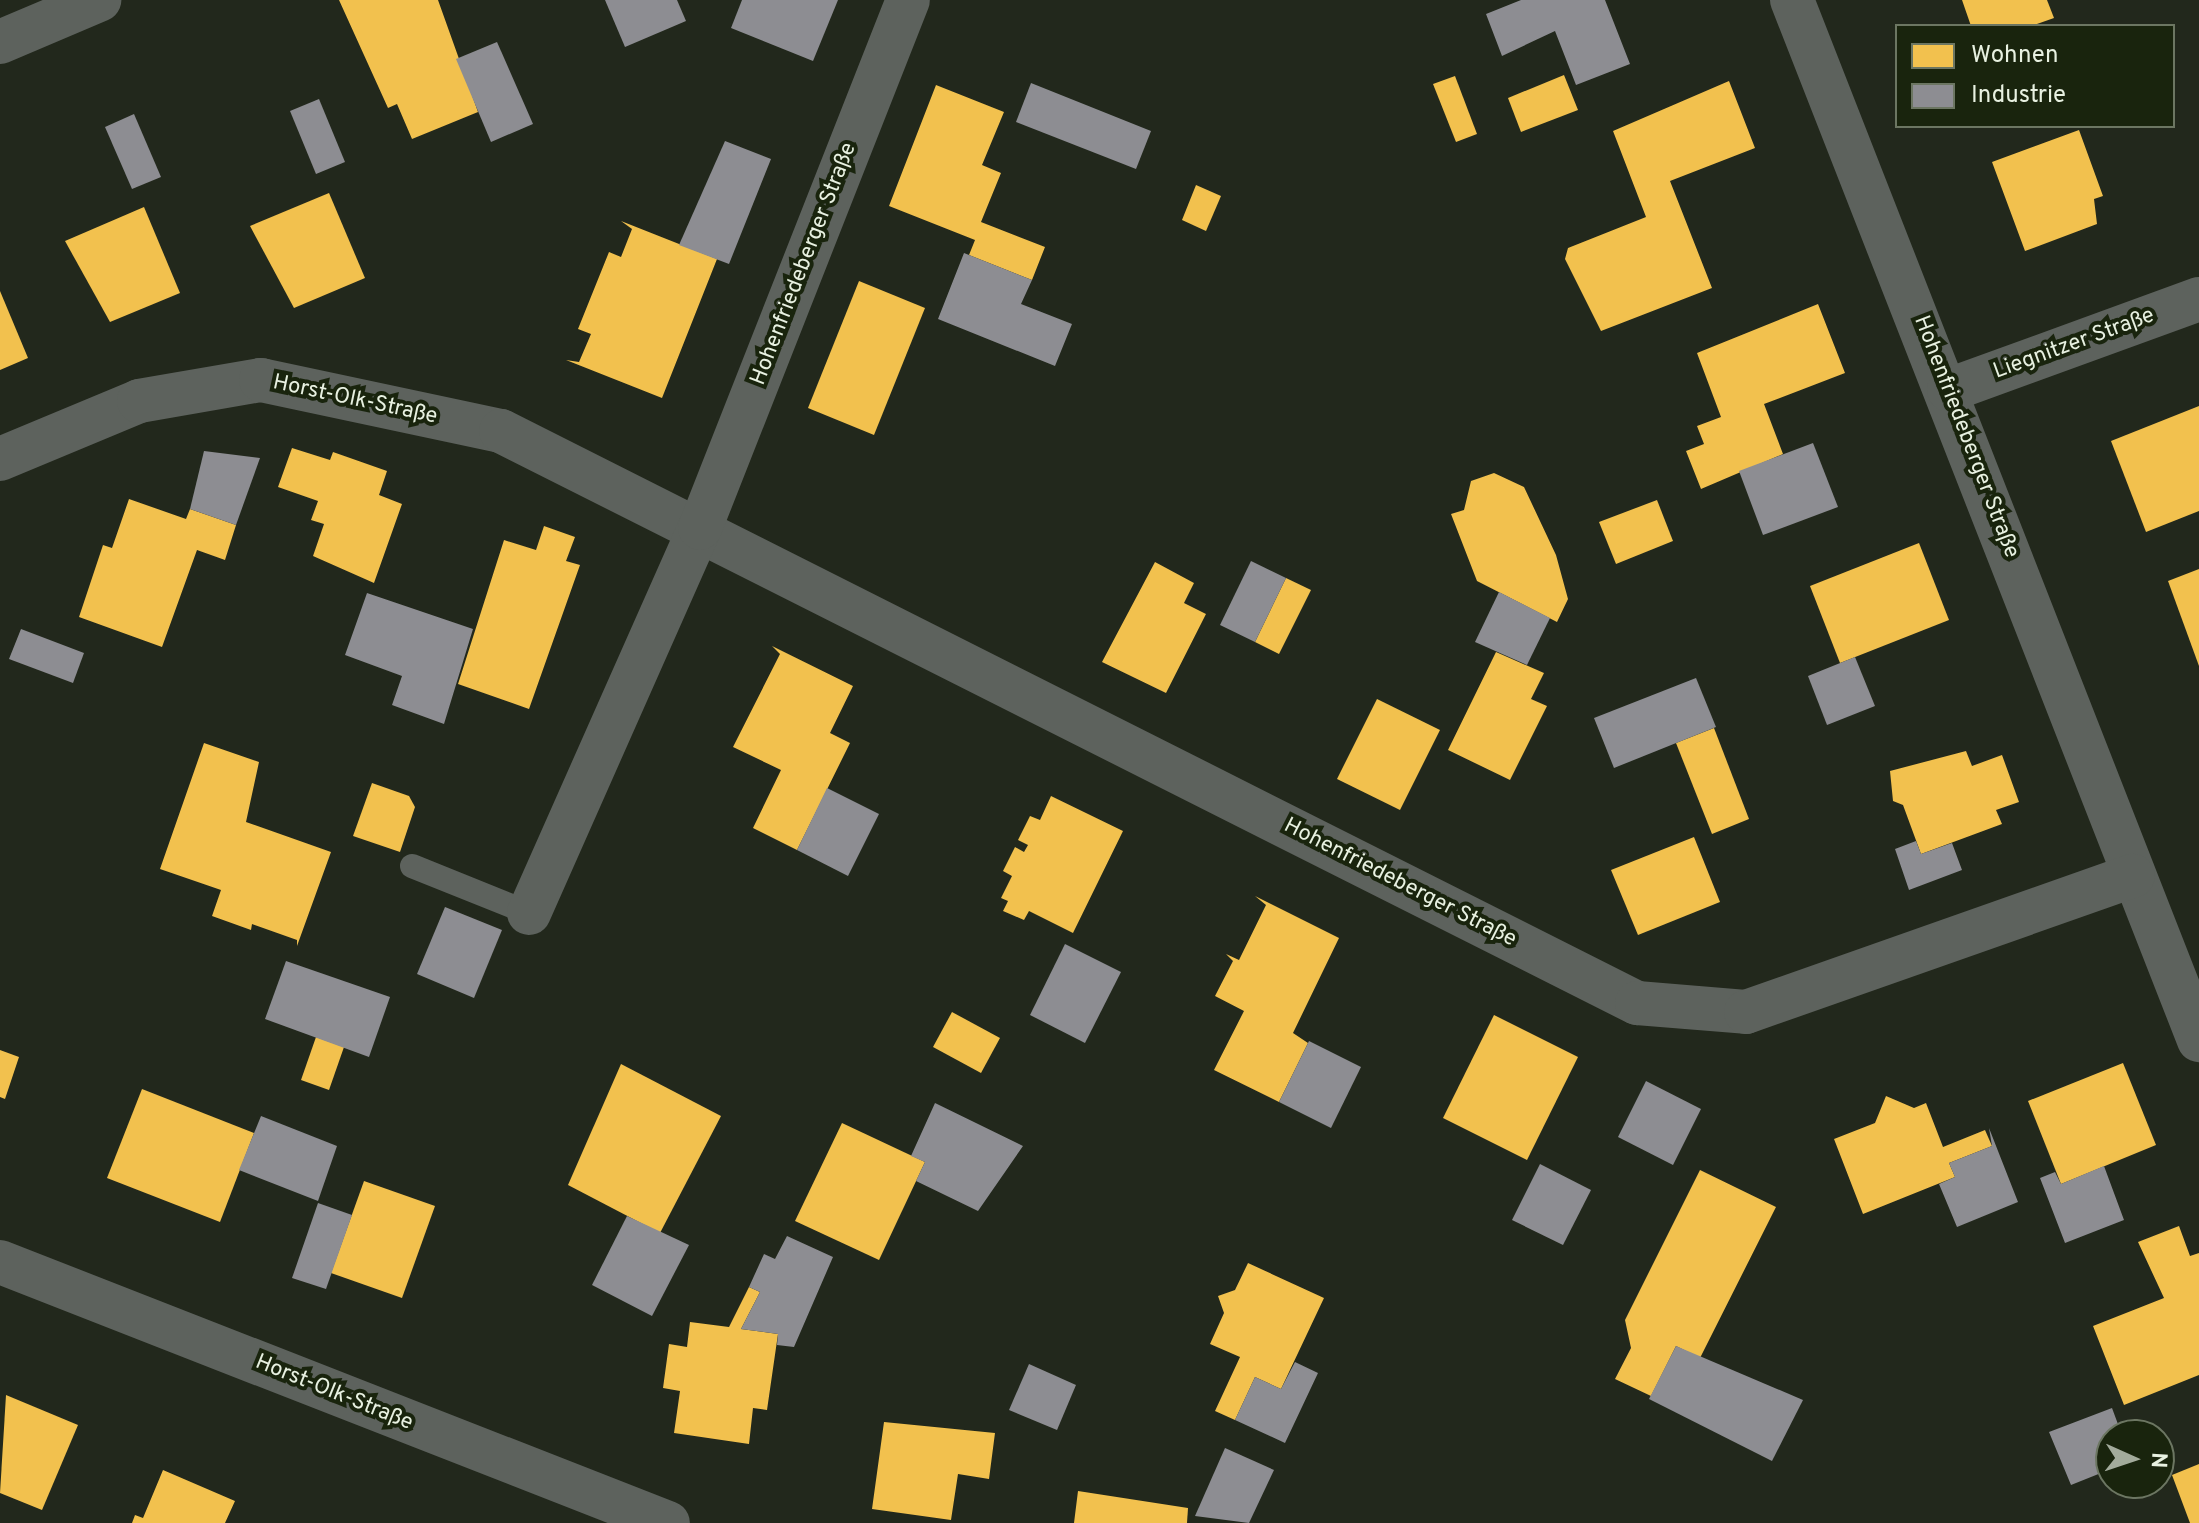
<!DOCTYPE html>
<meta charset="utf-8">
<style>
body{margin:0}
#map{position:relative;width:2199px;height:1523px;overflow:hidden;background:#22281c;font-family:Overpass,sans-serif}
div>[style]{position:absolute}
.homes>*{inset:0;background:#f2c14e}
.industry>*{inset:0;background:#8d8d92}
.service>*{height:24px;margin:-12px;padding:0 12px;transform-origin:12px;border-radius:12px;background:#5d625d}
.minor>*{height:44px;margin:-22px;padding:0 22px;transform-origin:22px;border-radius:22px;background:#5d625d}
span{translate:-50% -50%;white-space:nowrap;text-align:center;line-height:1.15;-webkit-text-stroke:8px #19240d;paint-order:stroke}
.street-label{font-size:22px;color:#e8f1e1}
.legend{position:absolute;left:1895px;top:24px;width:280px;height:104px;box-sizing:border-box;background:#19240d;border:2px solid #6c7662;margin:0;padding:10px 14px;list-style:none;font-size:24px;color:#e8f1e1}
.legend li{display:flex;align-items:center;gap:16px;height:40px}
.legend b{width:40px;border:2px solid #6c7662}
.north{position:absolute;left:2095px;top:1419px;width:80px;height:80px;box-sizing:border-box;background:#19240d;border:2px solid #6c7662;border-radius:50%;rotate:93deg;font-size:22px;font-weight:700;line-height:32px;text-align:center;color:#e8f1e1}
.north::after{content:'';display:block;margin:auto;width:28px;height:36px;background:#a3ab9c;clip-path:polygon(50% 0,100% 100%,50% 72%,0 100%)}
</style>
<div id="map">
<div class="homes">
<i style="clip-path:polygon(339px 0,438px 0,478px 112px,412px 139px,397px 104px,388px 108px)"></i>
<i style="clip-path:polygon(1962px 0,2047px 0,2054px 18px,2031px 26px,1971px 26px)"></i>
<i style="clip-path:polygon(1564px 75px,1578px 110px,1521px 132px,1508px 98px)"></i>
<i style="clip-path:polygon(1455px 76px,1477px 134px,1456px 142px,1433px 84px)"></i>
<i style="clip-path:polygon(1729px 81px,1755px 148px,1670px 181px,1712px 288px,1601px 331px,1565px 259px,1568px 248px,1646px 217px,1613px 131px)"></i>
<i style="clip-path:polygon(936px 85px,1004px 112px,982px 165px,1001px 173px,981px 222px,1045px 247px,1032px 280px,969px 255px,975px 240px,889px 206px)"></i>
<i style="clip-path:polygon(2079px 130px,2103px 196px,2094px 199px,2097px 224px,2025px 251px,1992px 162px)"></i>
<i style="clip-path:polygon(1196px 185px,1221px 196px,1206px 231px,1182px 220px)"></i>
<i style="clip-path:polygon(329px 193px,365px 278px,294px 308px,250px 226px)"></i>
<i style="clip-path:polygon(144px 207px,180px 293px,110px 322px,65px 241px)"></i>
<i style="clip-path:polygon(621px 221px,717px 259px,662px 398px,566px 360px,579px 362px,591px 334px,578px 329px,609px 252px,621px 257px,632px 229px)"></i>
<i style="clip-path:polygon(859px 281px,925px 308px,874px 435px,808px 408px)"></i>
<i style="clip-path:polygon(0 291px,28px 358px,0 370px)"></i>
<i style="clip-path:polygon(1818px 304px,1845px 373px,1764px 404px,1783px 454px,1701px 489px,1686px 451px,1704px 444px,1697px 426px,1721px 417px,1697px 353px)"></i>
<i style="clip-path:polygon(2199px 406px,2199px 511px,2146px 532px,2111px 441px)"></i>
<i style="clip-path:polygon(292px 448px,330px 460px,333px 452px,387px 471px,379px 495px,402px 504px,374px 583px,313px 556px,324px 524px,311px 520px,318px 501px,278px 487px)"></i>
<i style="clip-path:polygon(1494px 473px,1524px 487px,1556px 555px,1568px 599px,1557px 622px,1477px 581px,1451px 514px,1464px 510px,1471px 481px)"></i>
<i style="clip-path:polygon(129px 499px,186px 519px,190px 509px,236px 525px,225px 560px,197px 550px,162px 647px,79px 617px,103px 545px,112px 548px)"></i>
<i style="clip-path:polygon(1657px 500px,1673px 541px,1616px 564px,1599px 522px)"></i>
<i style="clip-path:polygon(544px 526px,575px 537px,566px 561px,580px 565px,529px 709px,458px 684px,504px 540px,536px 550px)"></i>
<i style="clip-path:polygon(1919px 543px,1949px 620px,1840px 663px,1810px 586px)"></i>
<i style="clip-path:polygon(1155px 562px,1194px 583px,1184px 603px,1206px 614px,1166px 693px,1102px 662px)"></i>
<i style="clip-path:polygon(2199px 569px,2199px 666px,2168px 581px)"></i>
<i style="clip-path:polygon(1286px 578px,1311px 590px,1279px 654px,1255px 642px)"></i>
<i style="clip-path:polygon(772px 646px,853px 686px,830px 733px,850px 743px,797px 850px,753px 828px,781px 770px,733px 747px,780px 654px)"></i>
<i style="clip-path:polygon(1496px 652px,1544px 673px,1531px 699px,1547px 706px,1510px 780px,1448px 750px)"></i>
<i style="clip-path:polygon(1377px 699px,1440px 730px,1400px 810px,1337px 779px)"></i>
<i style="clip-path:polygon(1714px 728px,1749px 819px,1712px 834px,1676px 743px)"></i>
<i style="clip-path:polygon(204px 743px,259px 762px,246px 822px,331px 852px,297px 946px,297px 940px,252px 924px,251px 930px,212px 916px,221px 890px,160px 869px)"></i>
<i style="clip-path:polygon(1966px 751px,1972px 766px,2002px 755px,2019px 802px,1996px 810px,2002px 824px,1921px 854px,1903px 805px,1893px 801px,1890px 771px)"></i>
<i style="clip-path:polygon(372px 783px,409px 796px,415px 807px,400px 852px,353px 836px)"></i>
<i style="clip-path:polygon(1051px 796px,1123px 831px,1073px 933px,1029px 911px,1024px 920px,1003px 911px,1008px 901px,1001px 898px,1012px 876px,1003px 871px,1015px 847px,1024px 852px,1028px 845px,1018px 840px,1030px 816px,1040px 820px)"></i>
<i style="clip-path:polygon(1694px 837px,1720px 902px,1638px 935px,1611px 870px)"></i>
<i style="clip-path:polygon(1255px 896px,1339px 938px,1293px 1033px,1308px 1043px,1279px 1102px,1214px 1070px,1244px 1011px,1215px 996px,1233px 961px,1226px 954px,1239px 960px,1266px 905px)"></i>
<i style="clip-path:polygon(952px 1012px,1000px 1038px,981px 1073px,933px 1047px)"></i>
<i style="clip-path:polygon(1494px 1015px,1578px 1057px,1527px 1160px,1443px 1118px)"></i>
<i style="clip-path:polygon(316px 1037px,344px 1047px,329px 1090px,301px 1080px)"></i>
<i style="clip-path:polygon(0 1050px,19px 1057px,5px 1099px,0 1097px)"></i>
<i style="clip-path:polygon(2123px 1063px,2156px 1145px,2061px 1184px,2028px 1101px)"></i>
<i style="clip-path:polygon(621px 1064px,721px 1116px,660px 1233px,568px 1185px)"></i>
<i style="clip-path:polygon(142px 1089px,254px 1133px,220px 1222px,107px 1178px)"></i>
<i style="clip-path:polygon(1886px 1096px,1914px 1108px,1926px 1103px,1943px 1147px,1985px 1130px,1992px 1146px,1949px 1163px,1955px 1177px,1863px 1214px,1834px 1139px,1875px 1123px)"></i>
<i style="clip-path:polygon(842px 1123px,925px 1162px,879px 1260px,795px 1221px)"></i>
<i style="clip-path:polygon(1700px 1170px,1776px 1207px,1700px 1358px,1676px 1346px,1651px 1396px,1615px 1379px,1631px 1348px,1625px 1320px)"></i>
<i style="clip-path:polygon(364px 1181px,435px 1206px,402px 1298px,331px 1273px)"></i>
<i style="clip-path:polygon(2179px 1226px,2190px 1256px,2199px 1253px,2199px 1375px,2124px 1405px,2093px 1326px,2164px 1298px,2138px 1242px)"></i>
<i style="clip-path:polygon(1248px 1263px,1324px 1298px,1281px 1389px,1255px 1377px,1235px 1420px,1215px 1411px,1240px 1357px,1210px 1344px,1224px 1313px,1218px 1296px,1235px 1290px)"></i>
<i style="clip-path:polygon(749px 1287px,760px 1292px,741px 1329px,778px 1334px,767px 1410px,753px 1408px,749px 1444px,674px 1433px,680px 1391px,663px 1388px,669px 1344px,687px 1347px,690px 1322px,729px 1327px)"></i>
<i style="clip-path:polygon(6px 1395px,78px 1425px,42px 1510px,0 1493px)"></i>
<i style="clip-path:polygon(884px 1422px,995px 1433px,989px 1479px,958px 1474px,951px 1520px,872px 1509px)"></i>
<i style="clip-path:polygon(2199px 1464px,2199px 1523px,2190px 1523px,2172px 1475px)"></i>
<i style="clip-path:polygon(163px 1470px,235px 1501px,225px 1523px,132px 1523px,135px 1515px,143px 1518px)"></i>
<i style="clip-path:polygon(1078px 1491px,1188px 1508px,1187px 1523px,1074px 1523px)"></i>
</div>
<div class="industry">
<i style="clip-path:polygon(605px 0,677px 0,686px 21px,625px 47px)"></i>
<i style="clip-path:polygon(742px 0,838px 0,813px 61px,731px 28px)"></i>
<i style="clip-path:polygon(1521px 0,1605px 0,1630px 64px,1576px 85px,1555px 31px,1502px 56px,1486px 14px)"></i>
<i style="clip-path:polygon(497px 42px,533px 124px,491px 142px,456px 59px)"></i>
<i style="clip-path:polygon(1031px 83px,1151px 131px,1136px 169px,1016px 122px)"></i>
<i style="clip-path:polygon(319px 99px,345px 162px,316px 174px,290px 111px)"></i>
<i style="clip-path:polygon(134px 114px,161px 177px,132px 189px,105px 127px)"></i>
<i style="clip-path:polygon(725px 141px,771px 159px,729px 264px,679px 245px)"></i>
<i style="clip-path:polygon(964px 253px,1032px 280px,1021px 304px,1072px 324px,1055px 366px,938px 319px)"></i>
<i style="clip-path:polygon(1813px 443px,1838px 507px,1763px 535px,1739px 471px)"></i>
<i style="clip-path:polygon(204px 451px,260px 458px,236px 525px,190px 509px)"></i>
<i style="clip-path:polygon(1251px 561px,1286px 578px,1255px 642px,1220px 625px)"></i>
<i style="clip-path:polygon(1499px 592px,1550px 618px,1527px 665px,1475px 642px)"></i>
<i style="clip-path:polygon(367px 593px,473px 629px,444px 724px,392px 705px,402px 676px,345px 655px)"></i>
<i style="clip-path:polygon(21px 629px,84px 653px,73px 683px,9px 659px)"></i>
<i style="clip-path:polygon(1855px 657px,1875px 706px,1827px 725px,1808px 676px)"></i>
<i style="clip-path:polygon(1696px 678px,1716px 727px,1614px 768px,1594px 718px)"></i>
<i style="clip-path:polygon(827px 788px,879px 814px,848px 876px,797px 850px)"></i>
<i style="clip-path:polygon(1916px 841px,1921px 854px,1952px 843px,1962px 870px,1909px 890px,1895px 849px)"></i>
<i style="clip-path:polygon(445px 907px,502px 930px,474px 998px,417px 974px)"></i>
<i style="clip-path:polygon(1065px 944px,1121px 972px,1085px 1043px,1030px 1015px)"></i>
<i style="clip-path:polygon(286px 961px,390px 997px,369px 1057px,265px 1019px)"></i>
<i style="clip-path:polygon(1309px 1041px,1361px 1067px,1331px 1128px,1279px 1102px)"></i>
<i style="clip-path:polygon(1646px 1081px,1701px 1109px,1673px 1165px,1618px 1137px)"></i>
<i style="clip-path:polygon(935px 1103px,1023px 1146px,978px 1211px,916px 1181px,925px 1162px,911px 1156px)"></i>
<i style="clip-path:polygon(261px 1116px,337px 1146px,318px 1201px,239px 1170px)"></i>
<i style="clip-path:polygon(1989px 1128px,2018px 1202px,1957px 1227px,1939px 1184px,1955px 1177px,1949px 1163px,1992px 1146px)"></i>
<i style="clip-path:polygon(1540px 1164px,1591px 1190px,1563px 1245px,1512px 1220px)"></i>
<i style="clip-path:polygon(2104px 1166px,2124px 1220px,2065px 1243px,2040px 1178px,2055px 1172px,2061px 1184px)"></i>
<i style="clip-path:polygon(318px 1203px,352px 1215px,326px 1289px,292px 1278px)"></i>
<i style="clip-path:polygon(627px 1216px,689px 1245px,652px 1316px,592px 1285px)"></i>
<i style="clip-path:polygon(787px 1236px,833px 1257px,794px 1347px,777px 1345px,778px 1334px,741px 1329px,760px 1292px,749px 1287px,764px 1254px,775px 1259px)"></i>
<i style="clip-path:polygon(1676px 1346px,1803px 1400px,1772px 1461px,1649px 1399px)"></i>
<i style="clip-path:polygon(1295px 1362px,1318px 1373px,1285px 1443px,1235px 1420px,1255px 1377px,1281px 1389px)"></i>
<i style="clip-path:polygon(1029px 1364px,1076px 1385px,1057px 1430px,1009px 1410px)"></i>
<i style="clip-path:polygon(2112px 1408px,2122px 1435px,2111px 1435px,2111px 1469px,2071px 1485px,2049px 1432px)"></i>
<i style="clip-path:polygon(1225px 1448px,1274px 1470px,1249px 1523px,1195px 1516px)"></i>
</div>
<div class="service">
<i style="left:412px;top:866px;width:126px;rotate:21.9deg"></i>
</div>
<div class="minor">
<i style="left:1792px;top:0;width:1117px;rotate:68.63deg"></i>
<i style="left:0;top:42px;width:108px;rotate:-23deg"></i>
<i style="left:1949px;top:390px;width:266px;rotate:-20deg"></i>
<i style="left:0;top:459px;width:151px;rotate:-22.6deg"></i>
<i style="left:139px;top:401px;width:124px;rotate:-9.8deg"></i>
<i style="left:261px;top:380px;width:245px;rotate:12deg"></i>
<i style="left:501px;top:431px;width:1272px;rotate:26.73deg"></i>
<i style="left:1637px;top:1003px;width:109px;rotate:4.7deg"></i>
<i style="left:1746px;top:1012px;width:410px;rotate:-19.4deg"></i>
<i style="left:529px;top:913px;width:421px;rotate:-66.1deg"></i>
<i style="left:700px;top:528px;width:567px;rotate:-68.5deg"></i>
<i style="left:0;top:1262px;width:717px;rotate:21.34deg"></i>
</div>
<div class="street-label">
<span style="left:804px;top:264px;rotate:-69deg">Hohenfriedeberger Straße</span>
<span style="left:2074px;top:344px;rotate:-20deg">Liegnitzer Straße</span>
<span style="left:355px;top:400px;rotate:12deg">Horst-Olk-Straße</span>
<span style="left:1966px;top:437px;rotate:69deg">Hohenfriedeberger Straße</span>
<span style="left:1400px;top:883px;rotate:27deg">Hohenfriedeberger Straße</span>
<span style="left:334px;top:1393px;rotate:22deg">Horst-Olk-Straße</span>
</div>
<ul class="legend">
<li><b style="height:22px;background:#f2c14e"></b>Wohnen</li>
<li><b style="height:22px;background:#8d8d92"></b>Industrie</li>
</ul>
<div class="north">N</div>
</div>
